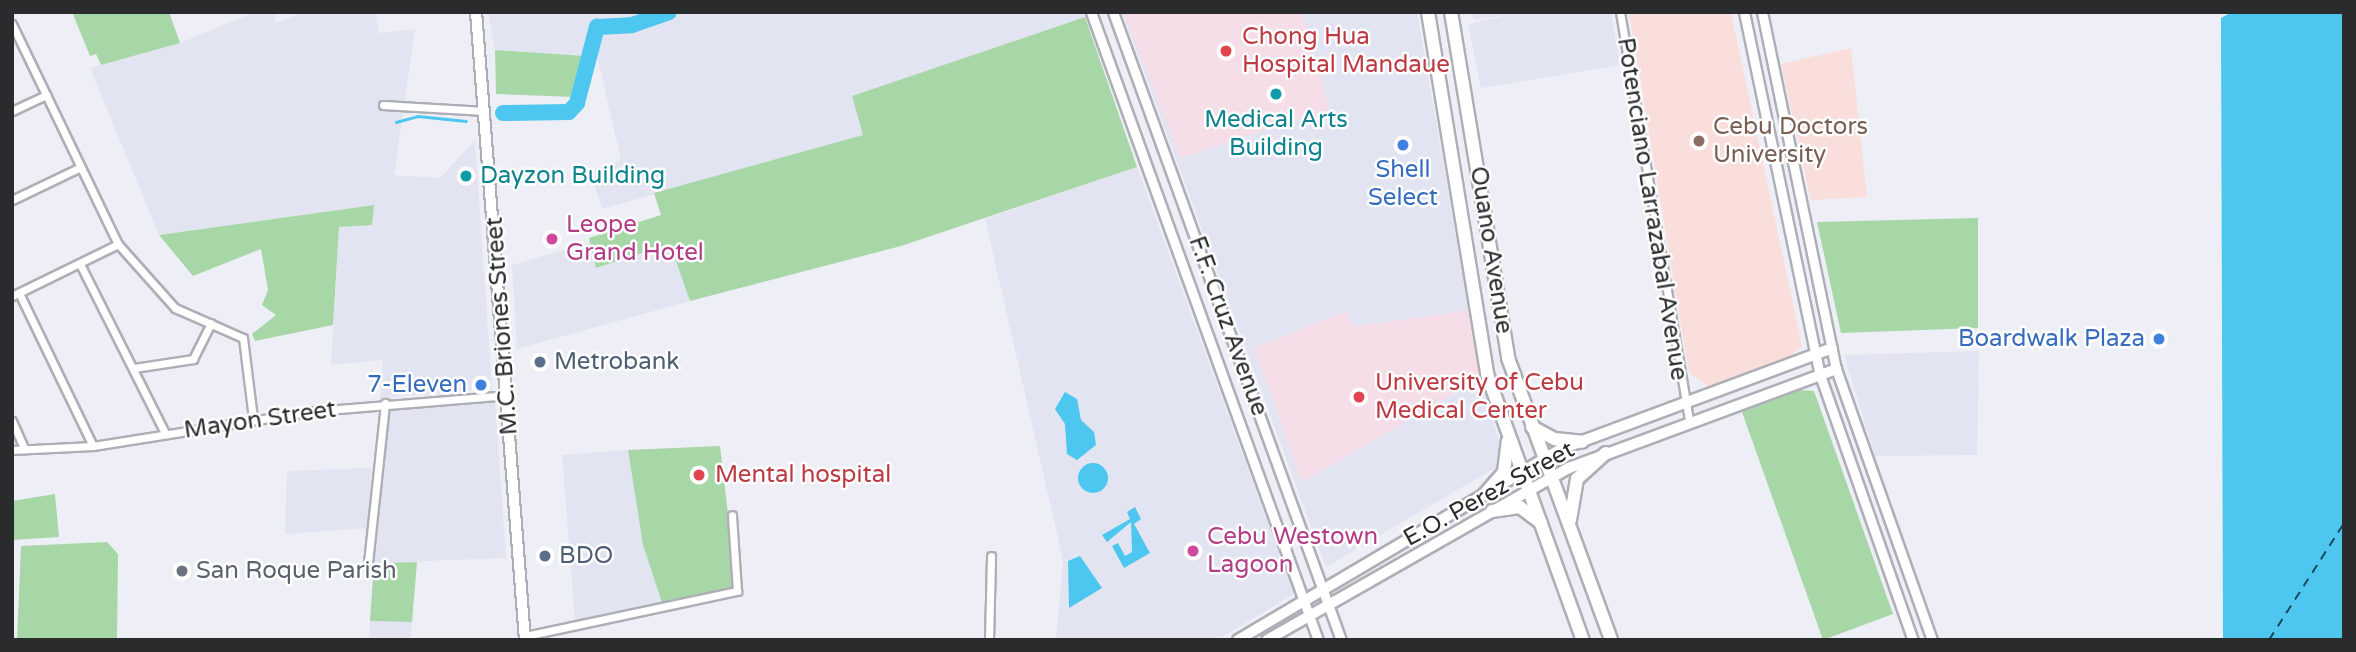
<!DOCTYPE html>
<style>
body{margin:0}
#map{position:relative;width:2356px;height:652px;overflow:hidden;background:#eeeff6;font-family:"Varela Round",sans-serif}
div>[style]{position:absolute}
.built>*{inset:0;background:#e2e4f2}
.education>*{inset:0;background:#f9dedb}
.medical>*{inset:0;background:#f6dee9}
.green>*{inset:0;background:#a7d7a7}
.water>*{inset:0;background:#4dc7f0}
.round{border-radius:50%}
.stream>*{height:2.5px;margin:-1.25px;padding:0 1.25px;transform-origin:1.25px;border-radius:1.25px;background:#4dc7f0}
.river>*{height:16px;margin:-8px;padding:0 8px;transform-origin:8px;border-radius:8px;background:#4dc7f0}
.ferry>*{height:2px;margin-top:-1px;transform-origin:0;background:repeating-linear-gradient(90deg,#144859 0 9px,transparent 0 16px)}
.roads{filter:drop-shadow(2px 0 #aeafb6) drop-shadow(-2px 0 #aeafb6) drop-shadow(0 2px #aeafb6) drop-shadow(0 -2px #aeafb6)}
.minor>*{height:7px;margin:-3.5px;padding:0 3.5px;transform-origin:3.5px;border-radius:3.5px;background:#fff}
.tertiary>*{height:9px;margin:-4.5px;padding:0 4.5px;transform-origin:4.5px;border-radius:4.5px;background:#fff}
.secondary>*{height:10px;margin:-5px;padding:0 5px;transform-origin:5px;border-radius:5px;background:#fff}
.primary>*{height:10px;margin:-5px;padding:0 5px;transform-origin:5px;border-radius:5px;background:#fff}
.trunk>*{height:12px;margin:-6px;padding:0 6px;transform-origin:6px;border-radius:6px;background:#fff}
.dots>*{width:19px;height:19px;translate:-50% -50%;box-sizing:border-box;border:4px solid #fff;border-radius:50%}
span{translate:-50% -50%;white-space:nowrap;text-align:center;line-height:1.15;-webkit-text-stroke:5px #fff;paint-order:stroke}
.health-label{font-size:24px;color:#be3a42}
.left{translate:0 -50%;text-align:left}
.culture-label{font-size:24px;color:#0d838f}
.education-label{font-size:24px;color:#785e54}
.shop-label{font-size:24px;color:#366cbe}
.right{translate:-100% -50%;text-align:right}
.street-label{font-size:24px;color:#2a2b2d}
.hotel-label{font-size:24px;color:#b23c85}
.service-label{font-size:24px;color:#4e5e75}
.worship-label{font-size:24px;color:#5b616d}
.frame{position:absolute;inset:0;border:14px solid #2a2b2d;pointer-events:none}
</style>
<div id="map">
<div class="built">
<i style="clip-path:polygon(256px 12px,274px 12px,276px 23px,303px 12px,375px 12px,379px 33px,415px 29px,394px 175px,440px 178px,475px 140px,492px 389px,380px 398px,383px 360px,331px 365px,339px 227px,373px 205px,159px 235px,90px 68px,180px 43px)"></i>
<i style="clip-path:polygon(488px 12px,636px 12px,636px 25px,678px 12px,1083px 12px,1085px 17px,852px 96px,864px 135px,602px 209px,590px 171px,621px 160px,593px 38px,632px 26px,592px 26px,585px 56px,495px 50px)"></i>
<i style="clip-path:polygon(1122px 12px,1417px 12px,1481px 378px,1505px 462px,1326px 567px)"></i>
<i style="clip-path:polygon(1472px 12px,1611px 12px,1620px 65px,1481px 88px,1468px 24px,1516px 13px,1474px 20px)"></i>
<i style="clip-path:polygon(1137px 167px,1294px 594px,1217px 640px,1056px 640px,1063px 560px,985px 219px)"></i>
<i style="clip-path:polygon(590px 242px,597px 268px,671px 244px,690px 301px,517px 349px,512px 265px)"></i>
<i style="clip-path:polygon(1979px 351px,1977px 455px,1875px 456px,1844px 355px)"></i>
<i style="clip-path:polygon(495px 401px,506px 558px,374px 563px,381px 409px)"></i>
<i style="clip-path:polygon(628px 450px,643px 545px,663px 606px,575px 621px,562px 455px)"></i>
<i style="clip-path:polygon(371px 468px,369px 528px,285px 534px,287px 471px)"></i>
<i style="clip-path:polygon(370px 621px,412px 622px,411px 640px,369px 640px)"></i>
</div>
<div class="education">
<i style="clip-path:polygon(1629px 12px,1731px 12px,1802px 346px,1787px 360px,1710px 387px,1689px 373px)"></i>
<i style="clip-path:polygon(1851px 48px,1867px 197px,1811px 200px,1781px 64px)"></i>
</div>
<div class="medical">
<i style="clip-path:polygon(1123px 12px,1302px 12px,1329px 109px,1181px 158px)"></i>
<i style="clip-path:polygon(1469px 310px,1481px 378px,1302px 482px,1254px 348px,1347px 311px,1353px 327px)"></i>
</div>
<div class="green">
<i style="clip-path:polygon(72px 12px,169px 12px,180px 43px,101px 65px,96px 54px,90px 56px)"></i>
<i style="clip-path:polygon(1085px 17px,1137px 167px,901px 246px,690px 301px,670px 244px,596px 268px,589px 238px,661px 215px,654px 193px,863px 135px,852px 96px)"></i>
<i style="clip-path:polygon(495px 50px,585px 56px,574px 97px,496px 94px)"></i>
<i style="clip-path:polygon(374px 205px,372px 225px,339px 227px,333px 325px,255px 341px,252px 334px,276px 315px,262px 305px,268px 290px,261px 249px,193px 276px,159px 235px)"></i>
<i style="clip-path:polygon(1978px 218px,1978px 328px,1841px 333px,1817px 222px)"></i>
<i style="clip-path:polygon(1801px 390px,1814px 391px,1893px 614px,1823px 640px,1742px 412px)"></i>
<i style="clip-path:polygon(720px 446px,736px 582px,732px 590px,663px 606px,643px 545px,628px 450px)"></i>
<i style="clip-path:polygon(55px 494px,59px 537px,12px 540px,12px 501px)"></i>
<i style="clip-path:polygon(107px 542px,118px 554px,117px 640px,17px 640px,21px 546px)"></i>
<i style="clip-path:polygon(417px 562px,412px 622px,370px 621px,374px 563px)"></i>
</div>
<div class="water">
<i style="clip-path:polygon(2232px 12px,2344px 12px,2344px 640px,2223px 640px,2221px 18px)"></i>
<i style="clip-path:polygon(1065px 392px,1077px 399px,1081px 420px,1094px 432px,1096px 445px,1077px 460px,1067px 454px,1065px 424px,1055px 409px)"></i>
<i class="round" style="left:1078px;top:463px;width:30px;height:30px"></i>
<i style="clip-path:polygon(1135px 507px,1141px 519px,1134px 524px,1150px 553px,1124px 568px,1112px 546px,1118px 543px,1125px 556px,1132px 552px,1131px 522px,1107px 542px,1102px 535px,1130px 519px,1127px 512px)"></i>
<i style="clip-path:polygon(1080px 556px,1102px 588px,1069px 608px,1068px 561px)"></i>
</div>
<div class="stream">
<i style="left:396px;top:122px;width:23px;rotate:-15deg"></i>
<i style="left:418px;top:116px;width:48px;rotate:5.9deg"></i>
</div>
<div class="river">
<i style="left:503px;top:113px;width:66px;rotate:-0.9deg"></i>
<i style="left:569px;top:112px;width:12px;rotate:-48deg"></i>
<i style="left:577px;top:103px;width:79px;rotate:-75.3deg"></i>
<i style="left:597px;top:27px;width:35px;rotate:-3deg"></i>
<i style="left:632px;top:25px;width:39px;rotate:-19deg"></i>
</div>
<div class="ferry">
<i style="left:2269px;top:640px;width:139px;rotate:-57.3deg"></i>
</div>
<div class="roads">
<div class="minor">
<i style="left:1620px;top:12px;width:416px;rotate:80.4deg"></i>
<i style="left:12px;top:24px;width:244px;rotate:64.3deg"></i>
<i style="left:118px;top:244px;width:86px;rotate:48.3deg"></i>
<i style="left:175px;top:308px;width:74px;rotate:23.8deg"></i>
<i style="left:243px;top:338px;width:81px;rotate:82.9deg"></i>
<i style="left:383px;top:105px;width:102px;rotate:3.4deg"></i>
<i style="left:12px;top:111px;width:38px;rotate:-25deg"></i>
<i style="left:12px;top:200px;width:76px;rotate:-25.6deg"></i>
<i style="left:80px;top:264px;width:189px;rotate:63.3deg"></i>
<i style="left:19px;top:293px;width:170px;rotate:64.2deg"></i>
<i style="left:12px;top:296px;width:118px;rotate:-26.1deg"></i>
<i style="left:134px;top:368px;width:60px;rotate:-8.7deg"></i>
<i style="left:193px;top:359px;width:40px;rotate:-63.4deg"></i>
<i style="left:12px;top:421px;width:30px;rotate:66deg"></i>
<i style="left:12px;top:450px;width:81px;rotate:-2.8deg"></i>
<i style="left:93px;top:446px;width:225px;rotate:-9deg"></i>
<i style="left:315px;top:411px;width:194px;rotate:-4.7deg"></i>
<i style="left:368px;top:563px;width:161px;rotate:-83.9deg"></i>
<i style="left:525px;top:636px;width:217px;rotate:-12deg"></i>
<i style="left:737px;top:591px;width:76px;rotate:-93.8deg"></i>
<i style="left:989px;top:640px;width:84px;rotate:-88.6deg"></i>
</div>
<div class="tertiary">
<i style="left:1091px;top:12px;width:668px;rotate:70.13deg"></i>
<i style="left:1113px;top:12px;width:668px;rotate:70.05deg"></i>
<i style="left:1744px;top:12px;width:371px;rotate:78.2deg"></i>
<i style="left:1820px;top:375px;width:281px;rotate:70.7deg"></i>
<i style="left:1762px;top:12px;width:365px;rotate:78.3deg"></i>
<i style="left:1836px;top:369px;width:288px;rotate:70.5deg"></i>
</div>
<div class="secondary">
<i style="left:1238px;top:640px;width:375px;rotate:-30.6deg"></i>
<i style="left:1561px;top:449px;width:289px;rotate:-20.4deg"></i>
<i style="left:1267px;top:640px;width:348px;rotate:-29.7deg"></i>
<i style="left:1569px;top:468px;width:285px;rotate:-20.3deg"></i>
</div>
<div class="primary">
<i style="left:476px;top:12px;width:630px;rotate:85.54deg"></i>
</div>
<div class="trunk">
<i style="left:1428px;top:12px;width:367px;rotate:80.7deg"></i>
<i style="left:1487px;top:374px;width:283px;rotate:70.2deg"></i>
<i style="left:1451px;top:12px;width:351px;rotate:80.6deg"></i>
<i style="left:1508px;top:358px;width:300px;rotate:69.9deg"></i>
<i style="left:1532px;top:427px;width:26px;rotate:28deg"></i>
<i style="left:1555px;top:439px;width:27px;rotate:6deg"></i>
<i style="left:1485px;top:494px;width:29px;rotate:-49deg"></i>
<i style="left:1504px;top:472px;width:31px;rotate:-83deg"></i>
<i style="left:1492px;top:511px;width:28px;rotate:-8deg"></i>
<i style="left:1520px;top:507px;width:26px;rotate:37deg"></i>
<i style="left:1570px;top:520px;width:42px;rotate:-80.3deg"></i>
<i style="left:1577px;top:479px;width:39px;rotate:-42deg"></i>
</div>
</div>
<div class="dots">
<i style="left:1226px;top:51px;background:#e0444e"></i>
<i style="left:1276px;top:94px;background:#0f9aa8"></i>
<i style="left:1699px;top:141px;background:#8d6e63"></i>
<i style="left:1403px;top:145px;background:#3f7fe0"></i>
<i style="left:466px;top:176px;background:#0f9aa8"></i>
<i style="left:552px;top:239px;background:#d1479c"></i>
<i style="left:2159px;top:339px;background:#3f7fe0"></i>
<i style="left:540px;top:362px;background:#5c6f8a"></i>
<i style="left:481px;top:385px;background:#3f7fe0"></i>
<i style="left:1359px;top:397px;background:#e0444e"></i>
<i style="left:699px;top:475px;background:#e0444e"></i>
<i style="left:1193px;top:551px;background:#d1479c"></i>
<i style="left:545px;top:556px;background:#5c6f8a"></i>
<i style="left:182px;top:571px;background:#6b7280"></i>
</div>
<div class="health-label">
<span class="left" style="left:1242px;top:51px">Chong Hua<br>Hospital Mandaue</span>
<span class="left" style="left:1375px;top:397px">University of Cebu<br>Medical Center</span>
<span class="left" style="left:715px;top:475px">Mental hospital</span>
</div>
<div class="culture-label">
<span style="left:1276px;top:134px">Medical Arts<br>Building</span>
<span class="left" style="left:480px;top:176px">Dayzon Building</span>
</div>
<div class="education-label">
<span class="left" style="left:1713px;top:141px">Cebu Doctors<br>University</span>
</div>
<div class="shop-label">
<span style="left:1403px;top:184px">Shell<br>Select</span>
<span class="right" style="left:2145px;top:339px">Boardwalk Plaza</span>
<span class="right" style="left:467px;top:385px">7-Eleven</span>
</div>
<div class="street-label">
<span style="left:1652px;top:209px;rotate:81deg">Potenciano Larrazabal Avenue</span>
<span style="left:1491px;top:250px;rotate:81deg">Ouano Avenue</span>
<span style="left:502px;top:326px;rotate:-94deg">M.C. Briones Street</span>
<span style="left:1228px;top:326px;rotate:70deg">F.F. Cruz Avenue</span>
<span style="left:260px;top:420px;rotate:-8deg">Mayon Street</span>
<span style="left:1489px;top:494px;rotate:-29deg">E.O. Perez Street</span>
</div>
<div class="hotel-label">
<span class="left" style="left:566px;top:239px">Leope<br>Grand Hotel</span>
<span class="left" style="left:1207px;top:551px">Cebu Westown<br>Lagoon</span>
</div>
<div class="service-label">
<span class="left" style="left:554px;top:362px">Metrobank</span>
<span class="left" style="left:559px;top:556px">BDO</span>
</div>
<div class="worship-label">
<span class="left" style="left:196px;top:571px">San Roque Parish</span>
</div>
<div class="frame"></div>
</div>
